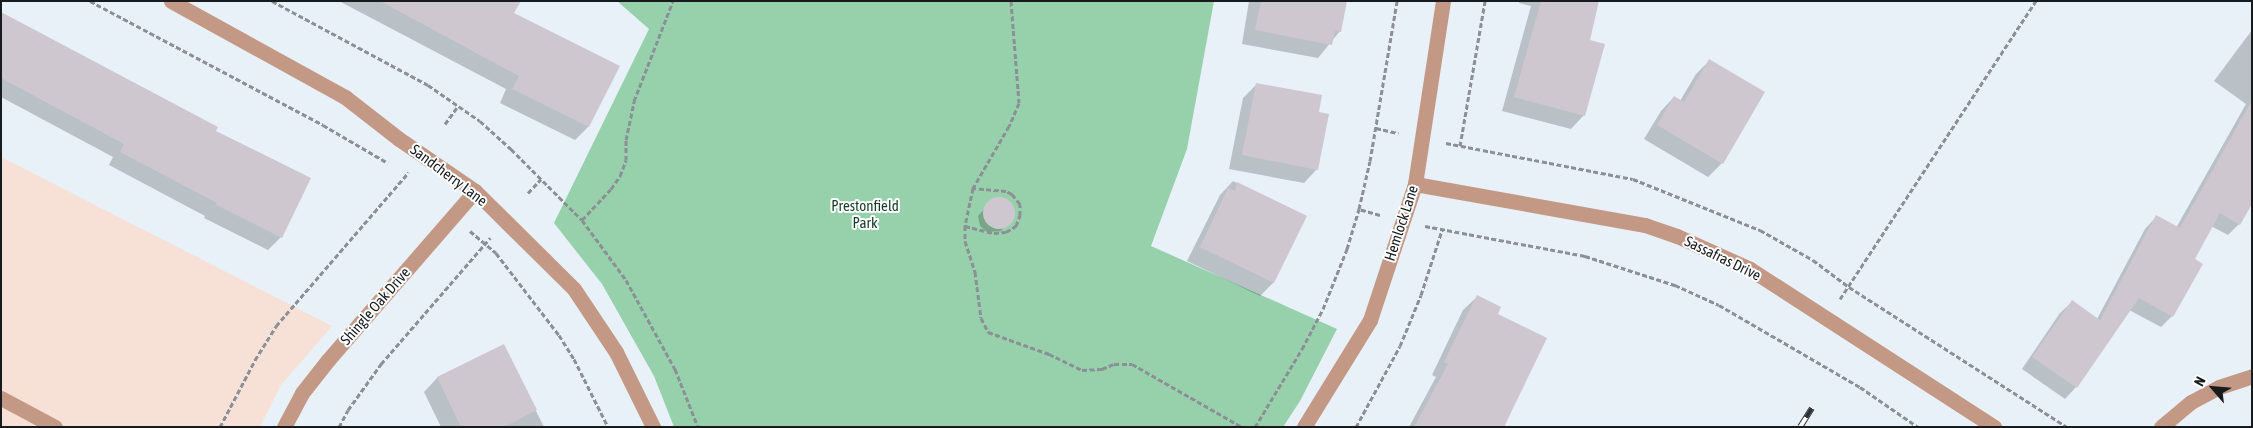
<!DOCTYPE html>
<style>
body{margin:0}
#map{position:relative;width:2253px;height:428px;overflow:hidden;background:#e8f0f8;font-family:"Asap Condensed",sans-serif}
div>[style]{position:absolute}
.industrial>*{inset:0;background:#f7e0d5}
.green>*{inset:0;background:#97d1ab}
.shadow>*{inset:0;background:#0003}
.building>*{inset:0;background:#cfc7cf}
.round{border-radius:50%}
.path>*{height:3px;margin-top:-1.5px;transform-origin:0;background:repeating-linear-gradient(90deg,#8a9095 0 5px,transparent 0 7.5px)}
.lane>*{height:15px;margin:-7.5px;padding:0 7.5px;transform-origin:7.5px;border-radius:7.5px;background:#c39986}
.street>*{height:15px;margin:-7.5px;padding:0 7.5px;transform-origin:7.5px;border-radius:7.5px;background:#c39986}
.rail>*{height:5.5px;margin-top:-2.75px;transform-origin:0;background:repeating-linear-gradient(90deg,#fff 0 11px,#2d3034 0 22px);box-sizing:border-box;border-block:1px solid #2d3034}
span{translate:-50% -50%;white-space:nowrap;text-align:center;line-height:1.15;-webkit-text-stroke:4px #fff;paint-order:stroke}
.street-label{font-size:15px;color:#181b1e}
.park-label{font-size:15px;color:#143e26}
.frame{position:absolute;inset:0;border:2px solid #181b1e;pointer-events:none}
.north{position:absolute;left:2188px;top:363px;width:50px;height:50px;-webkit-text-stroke:4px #fff;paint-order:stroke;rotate:297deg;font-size:14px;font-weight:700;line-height:20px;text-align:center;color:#181b1e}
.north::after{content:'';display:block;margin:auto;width:18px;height:22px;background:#181b1e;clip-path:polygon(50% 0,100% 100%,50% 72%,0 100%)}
</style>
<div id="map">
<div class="industrial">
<i style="clip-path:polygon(1px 157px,332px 326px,281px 385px,260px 427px,1px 427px)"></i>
</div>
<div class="green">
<i style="clip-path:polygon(617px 1px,1214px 1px,1187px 149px,1151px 246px,1337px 329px,1300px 401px,1283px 427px,674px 427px,654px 376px,602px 284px,554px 223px,649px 29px)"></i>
</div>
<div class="shadow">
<i style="clip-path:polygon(339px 1px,519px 1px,512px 14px,618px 66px,588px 127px,575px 140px,500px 103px,506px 89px)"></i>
<i style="clip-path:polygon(1249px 1px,1346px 1px,1340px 31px,1318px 58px,1242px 44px)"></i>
<i style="clip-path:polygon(1519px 1px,1598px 1px,1588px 41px,1584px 115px,1571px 129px,1502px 111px,1531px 6px,1519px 3px)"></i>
<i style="clip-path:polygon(1px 13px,281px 237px,268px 250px,204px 218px,205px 216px,109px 165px,113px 157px,1px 97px)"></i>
<i style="clip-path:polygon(2252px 30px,2252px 201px,2239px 224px,2228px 235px,2211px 226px,2193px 260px,2172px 316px,2161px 327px,2129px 310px,2076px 387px,2065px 399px,2022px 369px,2060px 313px,2072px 302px,2097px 319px,2145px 229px,2156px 217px,2176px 228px,2246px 104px,2214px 81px)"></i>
<i style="clip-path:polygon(1709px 61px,1763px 92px,1722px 163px,1708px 177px,1644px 139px,1661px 111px,1674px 97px,1680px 101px,1696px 74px)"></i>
<i style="clip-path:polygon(1257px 84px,1317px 113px,1317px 169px,1304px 183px,1229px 169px,1243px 98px)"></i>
<i style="clip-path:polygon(1233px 181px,1306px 216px,1273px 283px,1260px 296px,1187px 261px,1220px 195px)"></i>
<i style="clip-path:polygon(1002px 198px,1010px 203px,1013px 217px,1001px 231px,987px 232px,980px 226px,978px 216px,993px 199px)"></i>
<i style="clip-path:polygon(1477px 297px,1496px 314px,1496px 427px,1409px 427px,1436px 377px,1432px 375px,1463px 310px)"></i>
<i style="clip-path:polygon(503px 345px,544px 427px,441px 427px,424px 392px,437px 378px)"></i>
</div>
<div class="building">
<i style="clip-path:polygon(380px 1px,521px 1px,514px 13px,620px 66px,589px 127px,512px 89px,519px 76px)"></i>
<i style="clip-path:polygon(1261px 1px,1347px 1px,1341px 32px,1335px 31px,1332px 45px,1255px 30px)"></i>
<i style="clip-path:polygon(1541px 1px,1599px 1px,1590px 40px,1605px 44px,1585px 116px,1514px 97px)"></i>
<i style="clip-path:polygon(1px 12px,218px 127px,216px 131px,311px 178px,282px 238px,216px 205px,217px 203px,120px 152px,124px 144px,1px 78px)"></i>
<i style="clip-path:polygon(1709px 59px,1765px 92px,1723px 164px,1657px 125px,1674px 96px,1684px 102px)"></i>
<i style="clip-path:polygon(1256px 83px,1322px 95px,1319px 112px,1329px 114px,1318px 170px,1242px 155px)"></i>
<i style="clip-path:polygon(2252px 100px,2252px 204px,2240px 225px,2220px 213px,2195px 259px,2203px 264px,2173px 317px,2139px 298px,2077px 388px,2032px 357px,2072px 300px,2100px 320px,2156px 215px,2180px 228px)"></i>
<i style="clip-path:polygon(1237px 182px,1307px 216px,1274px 283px,1200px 247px,1228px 188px,1235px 191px)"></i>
<i class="round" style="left:983px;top:197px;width:32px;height:32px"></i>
<i style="clip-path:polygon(1477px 295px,1501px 307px,1498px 314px,1547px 338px,1504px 427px,1414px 427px,1448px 364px,1444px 362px)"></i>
<i style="clip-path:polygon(504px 344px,537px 410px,504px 427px,461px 427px,437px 377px)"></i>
</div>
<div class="path">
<i style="left:90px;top:1px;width:264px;rotate:28deg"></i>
<i style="left:323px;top:125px;width:75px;rotate:30.3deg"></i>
<i style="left:272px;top:1px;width:177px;rotate:28.3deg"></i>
<i style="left:428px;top:85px;width:63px;rotate:34.7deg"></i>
<i style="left:480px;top:121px;width:42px;rotate:42.1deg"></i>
<i style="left:511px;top:149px;width:100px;rotate:45deg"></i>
<i style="left:582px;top:220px;width:74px;rotate:53.7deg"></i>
<i style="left:626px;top:280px;width:102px;rotate:61.2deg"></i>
<i style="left:675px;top:369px;width:62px;rotate:68.4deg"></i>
<i style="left:1011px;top:1px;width:102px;rotate:85.5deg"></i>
<i style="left:1019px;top:103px;width:25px;rotate:113deg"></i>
<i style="left:1009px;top:126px;width:72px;rotate:120.1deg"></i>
<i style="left:973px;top:188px;width:39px;rotate:102deg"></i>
<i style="left:965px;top:226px;width:15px;rotate:90deg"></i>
<i style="left:965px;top:241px;width:33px;rotate:72deg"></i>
<i style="left:975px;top:272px;width:46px;rotate:82.6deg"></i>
<i style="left:981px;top:318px;width:16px;rotate:63deg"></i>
<i style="left:988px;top:332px;width:65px;rotate:19.8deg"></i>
<i style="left:1049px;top:354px;width:37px;rotate:26deg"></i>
<i style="left:1082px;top:370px;width:20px;rotate:-3deg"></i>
<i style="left:1102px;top:369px;width:13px;rotate:-23deg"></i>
<i style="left:1114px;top:364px;width:18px"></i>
<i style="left:1132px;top:364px;width:127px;rotate:29.8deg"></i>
<i style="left:445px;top:124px;width:22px;rotate:-54deg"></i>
<i style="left:1376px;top:128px;width:23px;rotate:13deg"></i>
<i style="left:1446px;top:143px;width:190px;rotate:10.9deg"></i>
<i style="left:1633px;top:179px;width:137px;rotate:21.9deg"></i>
<i style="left:1760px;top:230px;width:61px;rotate:29.5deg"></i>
<i style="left:1813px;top:260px;width:45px;rotate:36.9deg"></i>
<i style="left:1849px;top:287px;width:259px;rotate:32.7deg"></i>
<i style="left:1460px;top:146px;width:147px;rotate:-80.2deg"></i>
<i style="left:528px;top:193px;width:19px;rotate:-47deg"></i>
<i style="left:1380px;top:215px;width:22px;rotate:-164deg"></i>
<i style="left:1359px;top:209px;width:49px;rotate:-77.1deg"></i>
<i style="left:1370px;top:161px;width:162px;rotate:-80.4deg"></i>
<i style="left:582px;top:220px;width:42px;rotate:-46.9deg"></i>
<i style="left:611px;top:189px;width:16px;rotate:-55deg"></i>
<i style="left:620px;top:176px;width:17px;rotate:-69deg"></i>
<i style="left:626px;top:160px;width:20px;rotate:-90deg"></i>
<i style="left:626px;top:140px;width:40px;rotate:-78deg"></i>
<i style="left:634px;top:101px;width:107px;rotate:-68.7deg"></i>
<i style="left:965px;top:226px;width:30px;rotate:14deg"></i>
<i style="left:994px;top:233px;width:12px;rotate:-5deg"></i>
<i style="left:1006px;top:232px;width:12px;rotate:-31deg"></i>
<i style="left:1016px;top:226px;width:12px;rotate:-70deg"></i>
<i style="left:1020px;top:215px;width:11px;rotate:-90deg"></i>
<i style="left:1020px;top:204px;width:13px;rotate:-129deg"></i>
<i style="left:1012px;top:194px;width:7px;rotate:-153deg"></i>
<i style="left:1006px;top:191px;width:33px;rotate:-175deg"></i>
<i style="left:1425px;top:226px;width:163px;rotate:10.6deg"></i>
<i style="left:1585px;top:256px;width:95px;rotate:17.9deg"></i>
<i style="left:1675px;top:285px;width:48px;rotate:24.4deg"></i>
<i style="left:1719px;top:305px;width:163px;rotate:30.2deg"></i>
<i style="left:1860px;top:387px;width:70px;rotate:34.6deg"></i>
<i style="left:470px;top:231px;width:34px;rotate:40deg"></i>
<i style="left:496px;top:253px;width:103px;rotate:52.5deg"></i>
<i style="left:559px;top:335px;width:28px;rotate:58deg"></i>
<i style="left:574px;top:359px;width:76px;rotate:63.4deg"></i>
<i style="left:1840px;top:299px;width:357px;rotate:-56.7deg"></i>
<i style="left:220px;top:427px;width:76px;rotate:-62.4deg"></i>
<i style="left:255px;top:360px;width:40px;rotate:-58deg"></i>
<i style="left:276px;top:326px;width:203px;rotate:-49.2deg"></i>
<i style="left:339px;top:427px;width:19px;rotate:-62deg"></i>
<i style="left:348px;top:410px;width:57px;rotate:-54.3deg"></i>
<i style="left:381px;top:364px;width:167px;rotate:-49.1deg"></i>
<i style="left:1255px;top:427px;width:91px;rotate:-58.9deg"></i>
<i style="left:1302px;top:349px;width:45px;rotate:-62.3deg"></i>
<i style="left:1323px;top:309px;width:65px;rotate:-68.2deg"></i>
<i style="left:1347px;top:249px;width:42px;rotate:-73.3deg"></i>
<i style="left:1356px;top:427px;width:92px;rotate:-61.5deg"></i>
<i style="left:1400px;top:346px;width:55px;rotate:-67.6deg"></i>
<i style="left:1421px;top:295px;width:68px;rotate:-72.1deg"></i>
</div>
<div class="lane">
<i style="left:1px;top:398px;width:61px;rotate:28.2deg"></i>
</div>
<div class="street">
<i style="left:171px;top:1px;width:199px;rotate:28.9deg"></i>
<i style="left:345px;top:97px;width:68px;rotate:37.9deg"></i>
<i style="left:399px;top:139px;width:92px;rotate:34.4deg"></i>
<i style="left:475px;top:191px;width:139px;rotate:44.7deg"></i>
<i style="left:574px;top:289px;width:76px;rotate:56.3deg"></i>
<i style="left:616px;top:352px;width:84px;rotate:63.7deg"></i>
<i style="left:1415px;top:184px;width:234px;rotate:10.1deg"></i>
<i style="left:1645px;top:225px;width:34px;rotate:19deg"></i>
<i style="left:1677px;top:236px;width:80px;rotate:24.3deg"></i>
<i style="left:1750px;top:269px;width:291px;rotate:32.9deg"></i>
<i style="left:284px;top:427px;width:38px;rotate:-62deg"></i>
<i style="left:302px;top:393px;width:42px;rotate:-51.8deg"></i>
<i style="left:328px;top:360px;width:224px;rotate:-49deg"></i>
<i style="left:1304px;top:427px;width:126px;rotate:-58.3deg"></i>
<i style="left:1370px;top:320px;width:143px;rotate:-71.7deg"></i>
<i style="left:1415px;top:184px;width:185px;rotate:-81.3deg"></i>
<i style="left:2161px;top:427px;width:39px;rotate:-40deg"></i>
<i style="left:2191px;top:402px;width:32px;rotate:-28deg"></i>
<i style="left:2219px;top:387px;width:35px;rotate:-18deg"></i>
</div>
<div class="rail">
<i style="left:1800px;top:427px;width:22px;rotate:-58deg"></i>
</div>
<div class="street-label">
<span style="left:449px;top:175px;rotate:37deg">Sandcherry Lane</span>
<span style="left:1401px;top:223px;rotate:-72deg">Hemlock Lane</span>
<span style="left:1723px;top:258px;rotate:26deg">Sassafras Drive</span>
<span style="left:375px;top:306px;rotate:-49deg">Shingle Oak Drive</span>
</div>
<div class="park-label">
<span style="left:865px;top:214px">Prestonfield<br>Park</span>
</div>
<div class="frame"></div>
<div class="north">N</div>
</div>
